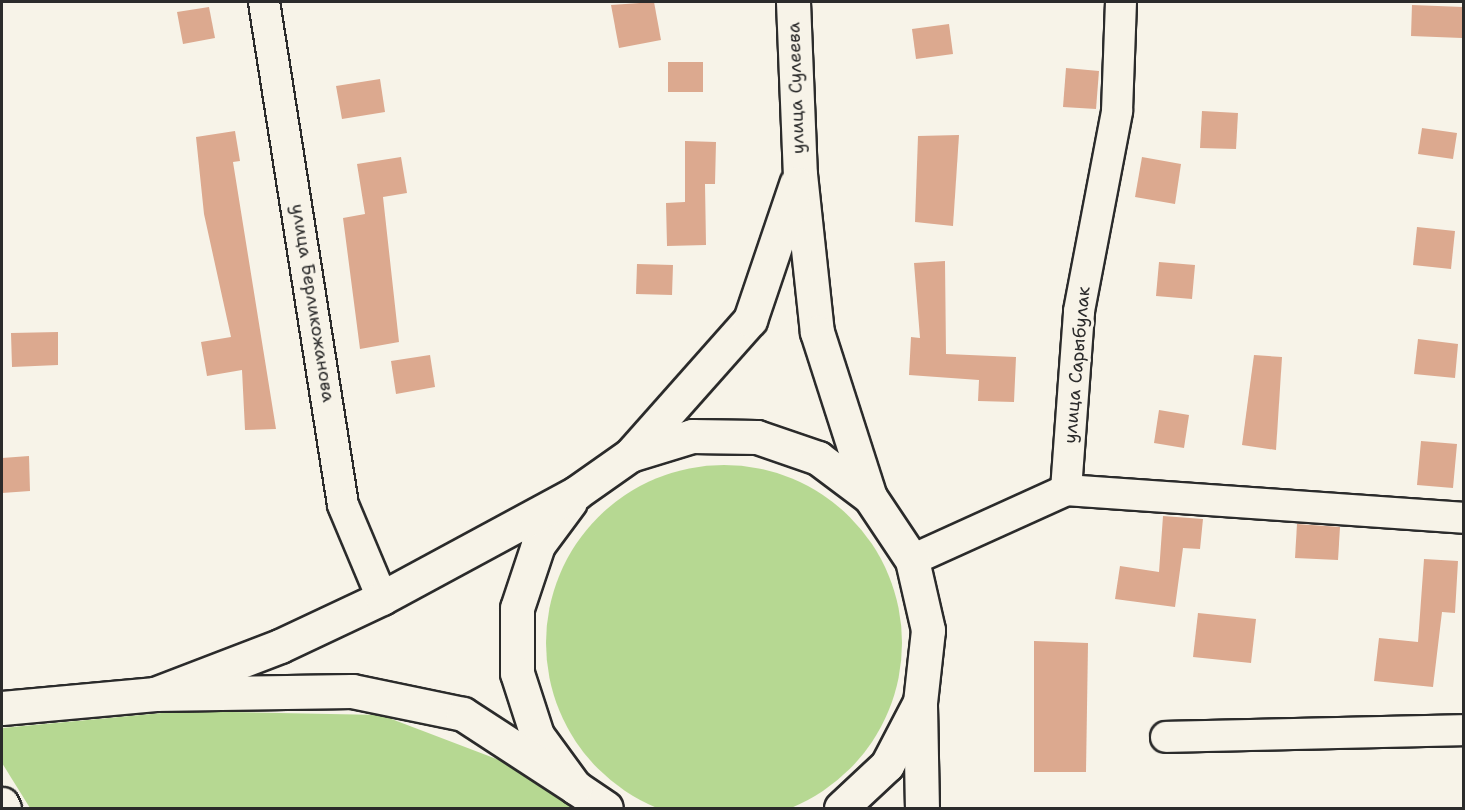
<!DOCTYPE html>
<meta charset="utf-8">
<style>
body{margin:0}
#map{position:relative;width:1465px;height:810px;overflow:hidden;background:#f7f3e8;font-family:"Shantell Sans",sans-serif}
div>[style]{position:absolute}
.green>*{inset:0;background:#b6d892}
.round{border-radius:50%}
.building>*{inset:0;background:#dca98f}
.roads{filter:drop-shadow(2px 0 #2b2b2b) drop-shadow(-2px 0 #2b2b2b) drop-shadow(0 2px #2b2b2b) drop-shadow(0 -2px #2b2b2b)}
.minor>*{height:30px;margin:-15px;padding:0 15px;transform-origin:15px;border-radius:15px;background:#f7f3e8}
.secondary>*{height:33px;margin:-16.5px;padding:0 16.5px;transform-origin:16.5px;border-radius:16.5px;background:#f7f3e8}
span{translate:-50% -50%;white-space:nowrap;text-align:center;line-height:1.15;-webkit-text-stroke:6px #f7f3e8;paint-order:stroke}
.street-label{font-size:18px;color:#2b2b2b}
.frame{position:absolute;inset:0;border:3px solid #2b2b2b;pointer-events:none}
</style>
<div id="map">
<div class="green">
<i class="round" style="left:546px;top:465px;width:356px;height:356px"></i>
<i style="clip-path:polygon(183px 711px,381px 715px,515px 766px,572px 808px,30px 808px,2px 763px,2px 728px)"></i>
</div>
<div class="building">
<i style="clip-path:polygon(654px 2px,661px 40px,619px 48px,611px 5px)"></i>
<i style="clip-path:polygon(1412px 5px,1463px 7px,1462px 38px,1411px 36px)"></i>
<i style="clip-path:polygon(209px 7px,215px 38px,183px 44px,177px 12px)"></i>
<i style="clip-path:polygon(949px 24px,953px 54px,916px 59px,912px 29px)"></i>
<i style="clip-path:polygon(668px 62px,703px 62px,703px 92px,668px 92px)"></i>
<i style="clip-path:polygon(1066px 68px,1099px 71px,1096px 109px,1063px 107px)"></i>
<i style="clip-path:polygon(380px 79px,385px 112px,342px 119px,336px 86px)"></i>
<i style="clip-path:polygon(1202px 111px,1238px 113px,1236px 149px,1200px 148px)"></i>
<i style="clip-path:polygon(1422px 128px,1457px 133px,1453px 159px,1418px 154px)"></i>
<i style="clip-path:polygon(235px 131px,240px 161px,233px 162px,276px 429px,245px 430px,242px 370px,207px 376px,201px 342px,231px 337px,204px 214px,196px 137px)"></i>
<i style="clip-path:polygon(959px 135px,953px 226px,915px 222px,918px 136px)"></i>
<i style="clip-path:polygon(685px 141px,716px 142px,715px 184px,705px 184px,706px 245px,667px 246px,666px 203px,685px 202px)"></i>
<i style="clip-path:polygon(401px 157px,407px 193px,383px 197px,399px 342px,360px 349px,343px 218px,365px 214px,357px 164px)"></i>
<i style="clip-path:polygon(1142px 157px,1181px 164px,1175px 204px,1135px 197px)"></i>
<i style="clip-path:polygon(1417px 227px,1455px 231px,1451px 269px,1413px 265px)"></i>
<i style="clip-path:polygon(945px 261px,946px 354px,1016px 357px,1014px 402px,978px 401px,979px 380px,909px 375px,911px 337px,920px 338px,914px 263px)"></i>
<i style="clip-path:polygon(1159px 262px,1195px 265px,1192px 299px,1156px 296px)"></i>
<i style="clip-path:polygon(637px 264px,673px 265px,672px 295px,636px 294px)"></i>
<i style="clip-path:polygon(58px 332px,58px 365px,12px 367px,11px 333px)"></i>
<i style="clip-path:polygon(1418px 339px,1458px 344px,1455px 378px,1414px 374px)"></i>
<i style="clip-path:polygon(430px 355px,435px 387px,396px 394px,391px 361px)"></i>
<i style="clip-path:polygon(1254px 355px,1282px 357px,1276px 450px,1242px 445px)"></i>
<i style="clip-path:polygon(1159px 410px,1189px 415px,1184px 448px,1154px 443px)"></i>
<i style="clip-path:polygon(1421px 441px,1457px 444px,1453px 488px,1417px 485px)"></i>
<i style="clip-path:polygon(29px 456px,30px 491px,2px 493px,2px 458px)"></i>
<i style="clip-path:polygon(1163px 516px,1203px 519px,1200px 549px,1183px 548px,1175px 607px,1115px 599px,1120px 566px,1159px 572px)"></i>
<i style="clip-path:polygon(1297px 524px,1340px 527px,1338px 560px,1295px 558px)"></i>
<i style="clip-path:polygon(1424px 559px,1458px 561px,1455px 613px,1442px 612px,1433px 687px,1374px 681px,1379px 638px,1418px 642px)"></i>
<i style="clip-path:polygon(1198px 613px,1256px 619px,1251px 663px,1193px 657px)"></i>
<i style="clip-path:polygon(1034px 641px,1088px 643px,1086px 772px,1034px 772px)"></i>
</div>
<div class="roads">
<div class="minor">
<i style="left:264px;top:2px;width:509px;rotate:81.07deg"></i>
<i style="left:343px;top:505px;width:101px;rotate:67.2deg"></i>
<i style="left:1066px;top:490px;width:399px;rotate:4deg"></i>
<i style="left:912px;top:560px;width:169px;rotate:-24.4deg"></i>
<i style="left:1066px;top:490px;width:179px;rotate:-85.8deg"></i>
<i style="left:1079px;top:311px;width:204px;rotate:-79.2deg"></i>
<i style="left:1117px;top:111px;width:109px;rotate:-87.9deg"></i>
<i style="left:1166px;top:737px;width:298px;rotate:-1.3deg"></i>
</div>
<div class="secondary">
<i style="left:793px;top:2px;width:172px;rotate:87.7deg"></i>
<i style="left:800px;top:174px;width:159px;rotate:83.9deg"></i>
<i style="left:817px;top:332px;width:173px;rotate:72.2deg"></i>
<i style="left:630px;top:455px;width:181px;rotate:-48.4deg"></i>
<i style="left:750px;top:320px;width:144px;rotate:-71.3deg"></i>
<i style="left:570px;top:502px;width:54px;rotate:126.7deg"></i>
<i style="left:538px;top:545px;width:66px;rotate:108.4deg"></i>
<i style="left:517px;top:608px;width:65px;rotate:90deg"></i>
<i style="left:517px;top:673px;width:65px;rotate:72.1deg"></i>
<i style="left:537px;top:735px;width:64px;rotate:53.8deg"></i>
<i style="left:575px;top:787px;width:37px;rotate:34deg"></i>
<i style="left:155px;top:694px;width:134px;rotate:-21deg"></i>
<i style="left:280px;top:646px;width:113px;rotate:-25.2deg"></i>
<i style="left:382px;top:598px;width:221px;rotate:-28.4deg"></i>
<i style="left:576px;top:493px;width:66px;rotate:-35.1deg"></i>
<i style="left:630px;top:455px;width:65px;rotate:-17deg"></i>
<i style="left:692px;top:436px;width:65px;rotate:0.9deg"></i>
<i style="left:757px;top:437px;width:65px;rotate:19deg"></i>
<i style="left:818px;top:458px;width:65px;rotate:36.9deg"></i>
<i style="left:870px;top:497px;width:76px;rotate:56.3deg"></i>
<i style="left:912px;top:560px;width:72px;rotate:77.1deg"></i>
<i style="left:928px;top:630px;width:72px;rotate:96.3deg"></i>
<i style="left:920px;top:702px;width:71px;rotate:117.6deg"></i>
<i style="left:887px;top:765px;width:63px;rotate:136.9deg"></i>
<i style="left:920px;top:705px;width:103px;rotate:88.9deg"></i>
<i style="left:2px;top:708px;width:154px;rotate:-5.2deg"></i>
<i style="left:155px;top:694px;width:197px;rotate:-0.9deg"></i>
<i style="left:352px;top:691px;width:113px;rotate:11.7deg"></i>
<i style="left:463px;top:714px;width:134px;rotate:33.1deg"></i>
<i style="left:2px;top:804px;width:4px;rotate:63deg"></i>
</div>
</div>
<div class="street-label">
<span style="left:796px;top:88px;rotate:-92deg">улица Сулеева</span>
<span style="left:313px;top:303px;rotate:81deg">улица Берликожанова</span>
<span style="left:1077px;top:365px;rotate:-85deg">улица Сарыбулак</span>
</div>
<div class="frame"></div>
</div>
